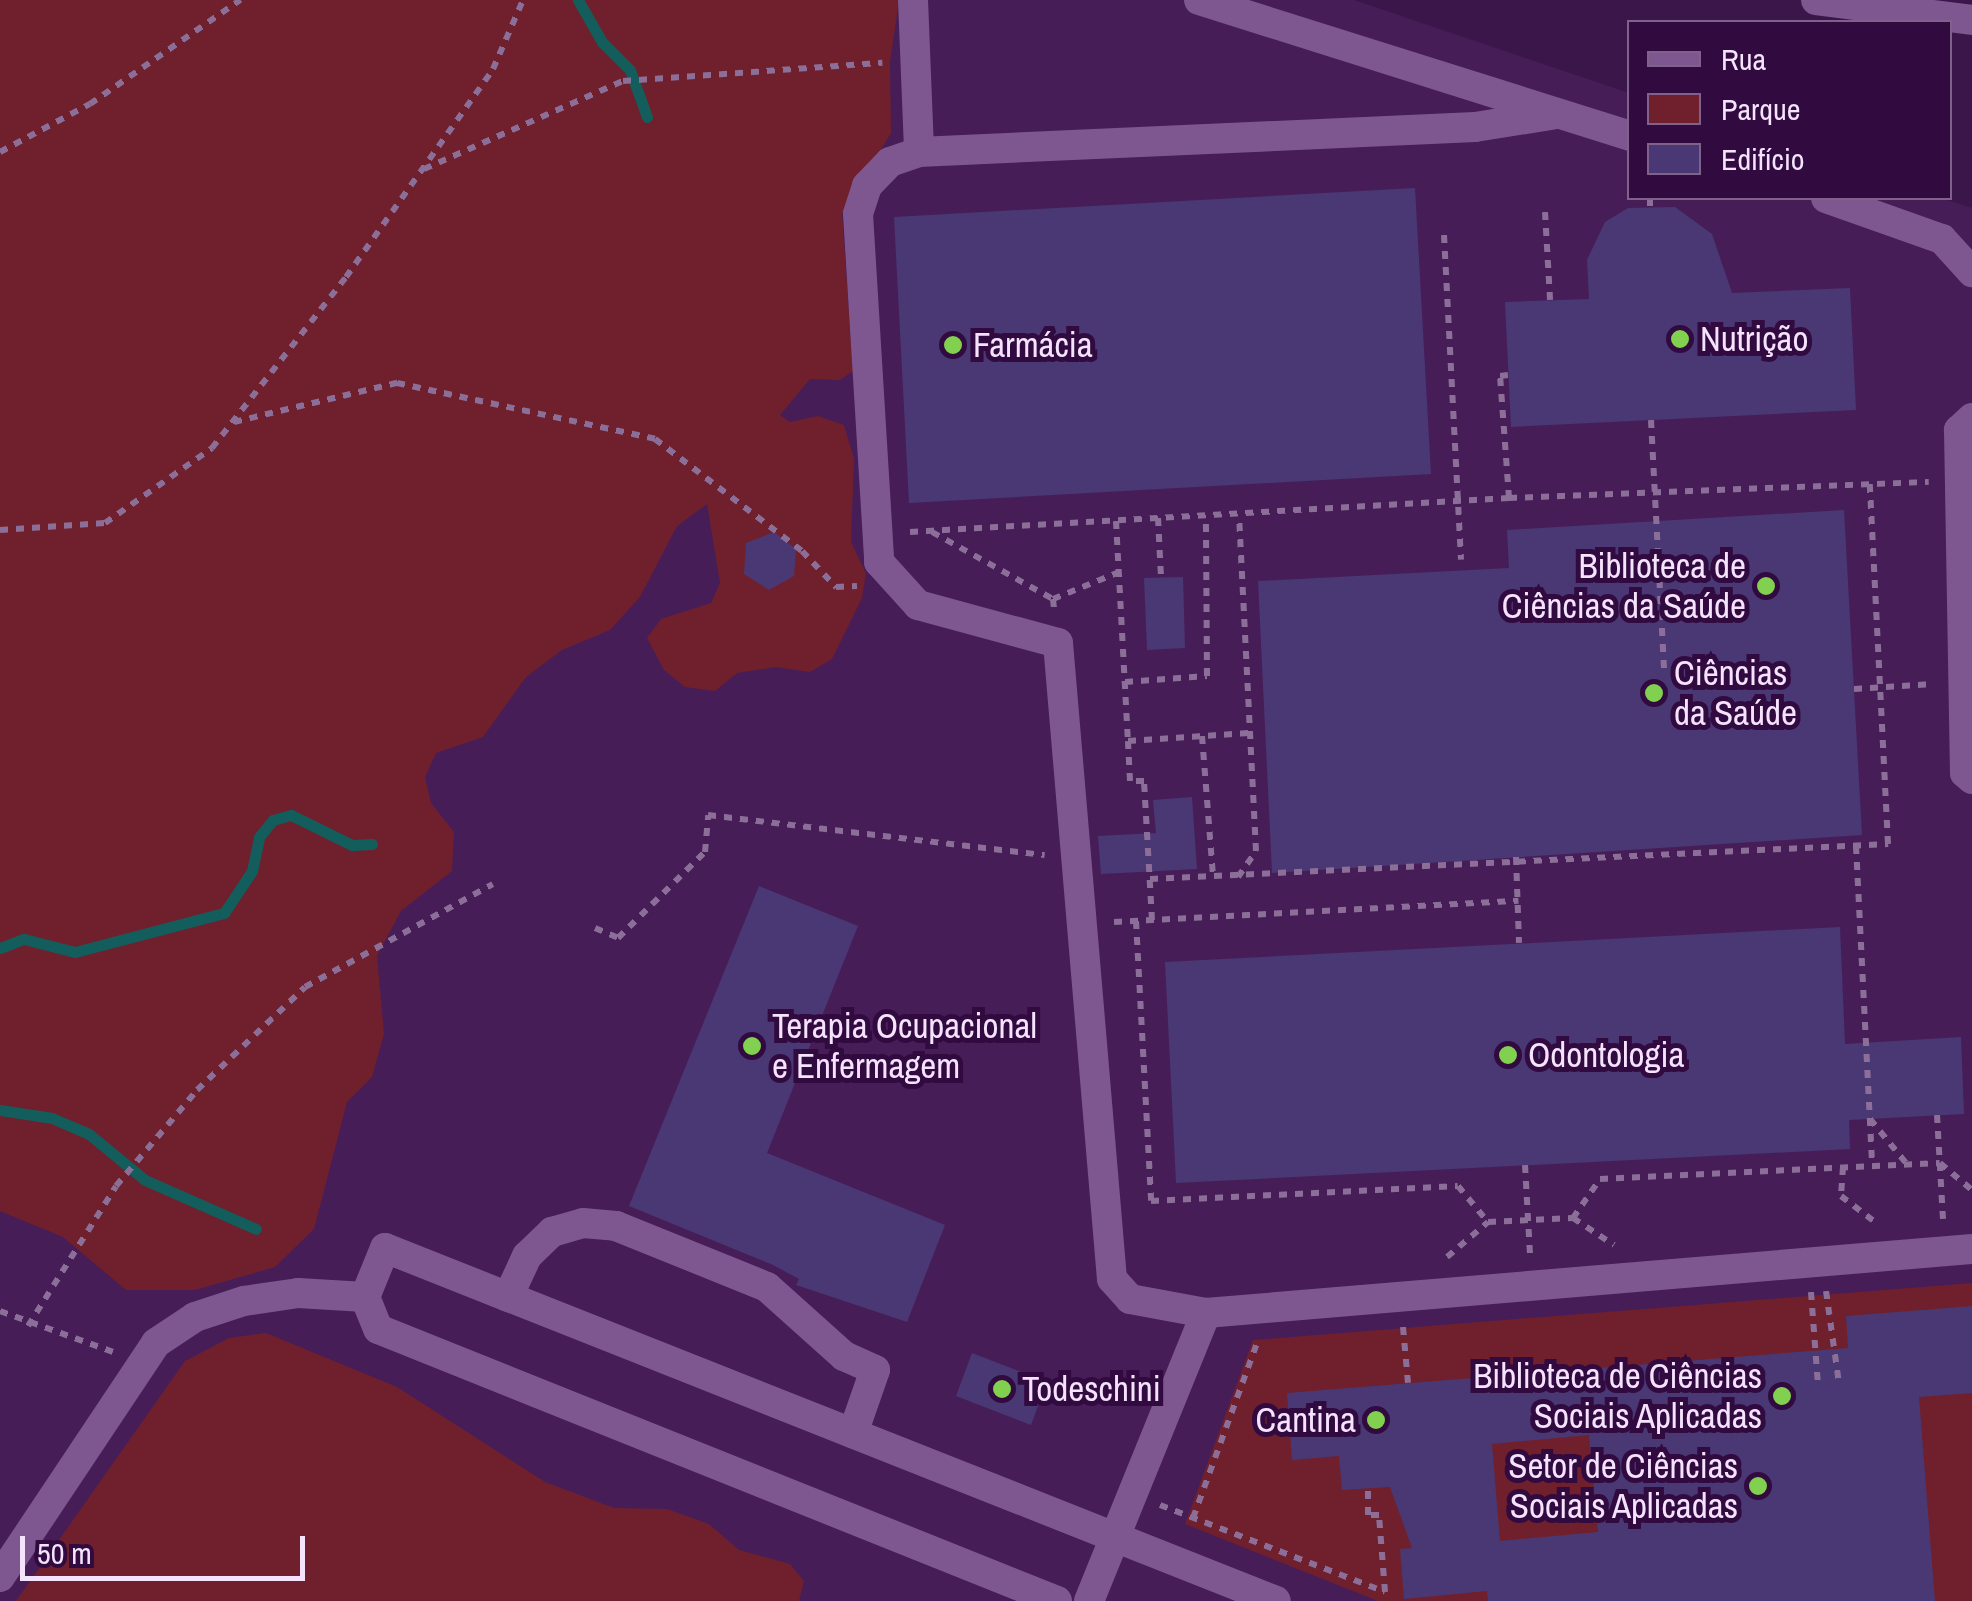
<!DOCTYPE html>
<meta charset="utf-8">
<style>
body{margin:0}
#map{position:relative;width:1972px;height:1601px;overflow:hidden;background:#3b164a;font-family:"Archivo Narrow",sans-serif}
div>[style]{position:absolute}
.built>*{inset:0;background:#471d58}
.green>*{inset:0;background:#6f202c}
.stream>*{height:11px;margin:-5.5px;padding:0 5.5px;transform-origin:5.5px;border-radius:5.5px;background:#135d5d}
.building>*{inset:0;background:#493873}
.path>*{height:6px;margin-top:-3px;transform-origin:0;background:repeating-linear-gradient(90deg,#8c6f98 0 8px,transparent 0 16px)}
.minor>*{height:30px;margin:-15px;padding:0 15px;transform-origin:15px;border-radius:15px;background:#7f5790}
.dots>*{width:28px;height:28px;translate:-50% -50%;box-sizing:border-box;border:5px solid #310a3f;border-radius:50%}
span{translate:-50% -50%;white-space:nowrap;text-align:center;line-height:1.15;-webkit-text-stroke:10px #310a3f;paint-order:stroke}
.poi-label{font-size:35px;color:#f5e3fd}
.left{translate:0 -50%;text-align:left}
.right{translate:-100% -50%;text-align:right}
.legend{position:absolute;left:1627px;top:20px;width:325px;height:180px;box-sizing:border-box;background:#310a3f;border:2px solid #7f618b;margin:0;padding:12px 18px;list-style:none;font-size:30px;color:#f5e3fd}
.legend li{display:flex;align-items:center;gap:20px;height:50px}
.legend b{width:50px;border:2px solid #7f618b}
.scale{position:absolute;left:20px;top:1536px;width:285px;height:45px;box-sizing:border-box;border:5px solid #f5e3fd;border-top:0;padding-left:12px;font-size:30px;line-height:35px;white-space:nowrap;color:#f5e3fd;-webkit-text-stroke:8px #310a3f;paint-order:stroke}
</style>
<div id="map">
<div class="built">
<i style="clip-path:polygon(0 0,1354px 0,1629px 93px,1630px 198px,1941px 198px,1972px 208px,1972px 1601px,0 1601px)"></i>
</div>
<div class="green">
<i style="clip-path:polygon(0 0,899px 0,890px 62px,891px 133px,842px 214px,853px 371px,840px 380px,810px 379px,780px 415px,790px 422px,818px 416px,844px 425px,854px 459px,851px 542px,866px 573px,862px 598px,832px 659px,810px 672px,776px 667px,737px 673px,715px 691px,685px 687px,664px 670px,647px 638px,661px 619px,711px 603px,720px 583px,707px 504px,677px 526px,640px 597px,610px 630px,562px 650px,526px 677px,483px 737px,436px 753px,425px 777px,431px 803px,454px 832px,452px 871px,401px 911px,377px 956px,384px 1034px,372px 1077px,347px 1102px,314px 1229px,275px 1267px,195px 1290px,126px 1290px,63px 1237px,0 1211px)"></i>
<i style="clip-path:polygon(1972px 1283px,1972px 1601px,1378px 1601px,1185px 1524px,1253px 1340px)"></i>
<i style="clip-path:polygon(266px 1333px,397px 1387px,545px 1482px,614px 1508px,667px 1509px,709px 1524px,739px 1550px,790px 1564px,804px 1581px,799px 1601px,16px 1601px,185px 1361px,229px 1338px)"></i>
</div>
<div class="stream">
<i style="left:578px;top:0;width:48px;rotate:60.3deg"></i>
<i style="left:602px;top:42px;width:40px;rotate:45deg"></i>
<i style="left:630px;top:70px;width:50px;rotate:70.1deg"></i>
<i style="left:0;top:948px;width:26px;rotate:-21deg"></i>
<i style="left:24px;top:939px;width:53px;rotate:14.3deg"></i>
<i style="left:75px;top:952px;width:154px;rotate:-14.7deg"></i>
<i style="left:224px;top:913px;width:50px;rotate:-56.3deg"></i>
<i style="left:252px;top:871px;width:35px;rotate:-78deg"></i>
<i style="left:259px;top:837px;width:22px;rotate:-51deg"></i>
<i style="left:273px;top:820px;width:19px;rotate:-16deg"></i>
<i style="left:291px;top:815px;width:68px;rotate:26.2deg"></i>
<i style="left:352px;top:845px;width:20px;rotate:-3deg"></i>
<i style="left:0;top:1110px;width:53px;rotate:8.7deg"></i>
<i style="left:52px;top:1118px;width:40px;rotate:23.4deg"></i>
<i style="left:89px;top:1134px;width:72px;rotate:39.4deg"></i>
<i style="left:145px;top:1180px;width:121px;rotate:23.8deg"></i>
</div>
<div class="building">
<i style="clip-path:polygon(1415px 188px,1431px 474px,909px 503px,894px 217px)"></i>
<i style="clip-path:polygon(1675px 207px,1712px 234px,1732px 293px,1850px 288px,1856px 410px,1511px 427px,1505px 302px,1589px 299px,1587px 260px,1605px 222px,1628px 208px)"></i>
<i style="clip-path:polygon(1844px 510px,1862px 835px,1272px 873px,1258px 581px,1509px 568px,1507px 530px)"></i>
<i style="clip-path:polygon(774px 532px,796px 549px,794px 576px,769px 590px,744px 574px,746px 543px)"></i>
<i style="clip-path:polygon(1183px 577px,1185px 648px,1147px 650px,1144px 578px)"></i>
<i style="clip-path:polygon(1192px 797px,1197px 869px,1101px 874px,1098px 836px,1156px 833px,1153px 800px)"></i>
<i style="clip-path:polygon(759px 886px,858px 926px,767px 1153px,945px 1225px,907px 1322px,796px 1285px,799px 1279px,773px 1265px,629px 1206px)"></i>
<i style="clip-path:polygon(1840px 927px,1845px 1044px,1961px 1037px,1964px 1114px,1849px 1120px,1850px 1149px,1176px 1183px,1165px 962px)"></i>
<i style="clip-path:polygon(evenodd,1972px 1306px,1972px 1393px,1919px 1397px,1935px 1601px,1488px 1601px,1487px 1591px,1404px 1599px,1400px 1549px,1412px 1548px,1390px 1487px,1342px 1490px,1339px 1456px,1292px 1460px,1287px 1393px,1848px 1348px,1846px 1316px,1972px 1306px,1589px 1435px,1598px 1532px,1500px 1541px,1492px 1444px,1589px 1435px)"></i>
<i style="clip-path:polygon(972px 1353px,1047px 1382px,1031px 1425px,956px 1396px)"></i>
</div>
<div class="path">
<i style="left:0;top:152px;width:102px;rotate:-28.1deg"></i>
<i style="left:90px;top:104px;width:183px;rotate:-34.7deg"></i>
<i style="left:424px;top:169px;width:218px;rotate:-23.9deg"></i>
<i style="left:623px;top:81px;width:260px;rotate:-4deg"></i>
<i style="left:1650px;top:198px;width:16px;rotate:90deg"></i>
<i style="left:1545px;top:212px;width:88px;rotate:86.7deg"></i>
<i style="left:1444px;top:235px;width:325px;rotate:87deg"></i>
<i style="left:1651px;top:420px;width:252px;rotate:87deg"></i>
<i style="left:234px;top:422px;width:168px;rotate:-13.5deg"></i>
<i style="left:397px;top:383px;width:264px;rotate:12.2deg"></i>
<i style="left:655px;top:439px;width:185px;rotate:37.3deg"></i>
<i style="left:802px;top:551px;width:50px;rotate:46.6deg"></i>
<i style="left:836px;top:587px;width:21px;rotate:-3deg"></i>
<i style="left:1509px;top:498px;width:420px;rotate:-2.2deg"></i>
<i style="left:1158px;top:518px;width:59px;rotate:87.1deg"></i>
<i style="left:1116px;top:521px;width:220px;rotate:86.9deg"></i>
<i style="left:0;top:530px;width:105px;rotate:-3.8deg"></i>
<i style="left:105px;top:523px;width:131px;rotate:-35deg"></i>
<i style="left:212px;top:448px;width:217px;rotate:-51.9deg"></i>
<i style="left:346px;top:277px;width:255px;rotate:-54.7deg"></i>
<i style="left:493px;top:69px;width:75px;rotate:-66.5deg"></i>
<i style="left:910px;top:532px;width:600px;rotate:-3.25deg"></i>
<i style="left:1509px;top:498px;width:122px;rotate:-94.2deg"></i>
<i style="left:1500px;top:376px;width:8px;rotate:-7deg"></i>
<i style="left:932px;top:532px;width:138px;rotate:29deg"></i>
<i style="left:1053px;top:599px;width:9px;rotate:84deg"></i>
<i style="left:1053px;top:599px;width:71px;rotate:-22.2deg"></i>
<i style="left:1125px;top:682px;width:82px;rotate:-4.2deg"></i>
<i style="left:1207px;top:676px;width:159px;rotate:-90.4deg"></i>
<i style="left:1854px;top:689px;width:79px;rotate:-3.6deg"></i>
<i style="left:1202px;top:736px;width:141px;rotate:85.5deg"></i>
<i style="left:1856px;top:846px;width:320px;rotate:87.1deg"></i>
<i style="left:1516px;top:857px;width:86px;rotate:88deg"></i>
<i style="left:1238px;top:877px;width:32px;rotate:-55deg"></i>
<i style="left:1256px;top:851px;width:336px;rotate:-92.9deg"></i>
<i style="left:1150px;top:879px;width:739px;rotate:-2.72deg"></i>
<i style="left:1888px;top:844px;width:361px;rotate:-92.9deg"></i>
<i style="left:1152px;top:920px;width:139px;rotate:-93.3deg"></i>
<i style="left:1144px;top:781px;width:14px;rotate:180deg"></i>
<i style="left:1130px;top:781px;width:40px;rotate:-92.9deg"></i>
<i style="left:1128px;top:741px;width:121px;rotate:-3.8deg"></i>
<i style="left:1136px;top:921px;width:280px;rotate:86.9deg"></i>
<i style="left:1151px;top:1201px;width:307px;rotate:-2.8deg"></i>
<i style="left:1458px;top:1186px;width:47px;rotate:50.2deg"></i>
<i style="left:1488px;top:1222px;width:85px;rotate:-2.7deg"></i>
<i style="left:1573px;top:1218px;width:47px;rotate:-55.3deg"></i>
<i style="left:1600px;top:1179px;width:340px;rotate:-2.7deg"></i>
<i style="left:1940px;top:1163px;width:42px;rotate:40.2deg"></i>
<i style="left:1114px;top:922px;width:405px;rotate:-3deg"></i>
<i style="left:595px;top:928px;width:25px;rotate:23deg"></i>
<i style="left:618px;top:938px;width:122px;rotate:-44.7deg"></i>
<i style="left:705px;top:852px;width:37px;rotate:-85deg"></i>
<i style="left:708px;top:815px;width:339px;rotate:6.8deg"></i>
<i style="left:1937px;top:1115px;width:104px;rotate:86.7deg"></i>
<i style="left:1870px;top:1119px;width:57px;rotate:50.7deg"></i>
<i style="left:1525px;top:1165px;width:89px;rotate:86.8deg"></i>
<i style="left:1843px;top:1167px;width:29px;rotate:94deg"></i>
<i style="left:1841px;top:1196px;width:43px;rotate:37.4deg"></i>
<i style="left:1573px;top:1218px;width:49px;rotate:33.4deg"></i>
<i style="left:1447px;top:1257px;width:54px;rotate:-40.5deg"></i>
<i style="left:1826px;top:1291px;width:94px;rotate:82deg"></i>
<i style="left:1811px;top:1292px;width:93px;rotate:85.7deg"></i>
<i style="left:0;top:1311px;width:120px;rotate:19.9deg"></i>
<i style="left:28px;top:1326px;width:165px;rotate:-57.8deg"></i>
<i style="left:116px;top:1186px;width:126px;rotate:-49.8deg"></i>
<i style="left:197px;top:1090px;width:149px;rotate:-43.6deg"></i>
<i style="left:305px;top:987px;width:214px;rotate:-28.7deg"></i>
<i style="left:1403px;top:1327px;width:56px;rotate:84.9deg"></i>
<i style="left:1160px;top:1505px;width:241px;rotate:21.1deg"></i>
<i style="left:1385px;top:1592px;width:77px;rotate:-94.5deg"></i>
<i style="left:1379px;top:1515px;width:11px;rotate:180deg"></i>
<i style="left:1368px;top:1515px;width:24px;rotate:-90deg"></i>
<i style="left:1193px;top:1518px;width:189px;rotate:-69.9deg"></i>
</div>
<div class="minor">
<i style="left:913px;top:0;width:152px;rotate:87.7deg"></i>
<i style="left:1199px;top:0;width:452px;rotate:17.5deg"></i>
<i style="left:1816px;top:0;width:157px;rotate:7.3deg"></i>
<i style="left:1557px;top:114px;width:83px;rotate:171deg"></i>
<i style="left:1475px;top:127px;width:557px;rotate:177.43deg"></i>
<i style="left:919px;top:152px;width:31px;rotate:161deg"></i>
<i style="left:890px;top:162px;width:33px;rotate:134deg"></i>
<i style="left:867px;top:186px;width:29px;rotate:108deg"></i>
<i style="left:858px;top:214px;width:349px;rotate:86.5deg"></i>
<i style="left:879px;top:562px;width:58px;rotate:47.8deg"></i>
<i style="left:918px;top:605px;width:145px;rotate:15.2deg"></i>
<i style="left:1058px;top:643px;width:638px;rotate:85.15deg"></i>
<i style="left:1112px;top:1279px;width:27px;rotate:48deg"></i>
<i style="left:1130px;top:1299px;width:77px;rotate:10.4deg"></i>
<i style="left:1206px;top:1313px;width:769px;rotate:-4.78deg"></i>
<i style="left:1826px;top:198px;width:123px;rotate:19.5deg"></i>
<i style="left:1942px;top:239px;width:45px;rotate:47.7deg"></i>
<i style="left:1972px;top:418px;width:18px;rotate:137deg"></i>
<i style="left:1959px;top:430px;width:343px;rotate:89deg"></i>
<i style="left:1965px;top:773px;width:9px;rotate:41deg"></i>
<i style="left:508px;top:1297px;width:45px;rotate:-65.1deg"></i>
<i style="left:527px;top:1256px;width:35px;rotate:-44deg"></i>
<i style="left:552px;top:1232px;width:32px;rotate:-16deg"></i>
<i style="left:583px;top:1223px;width:33px;rotate:5deg"></i>
<i style="left:616px;top:1226px;width:163px;rotate:22deg"></i>
<i style="left:767px;top:1287px;width:103px;rotate:41.9deg"></i>
<i style="left:844px;top:1356px;width:34px;rotate:24deg"></i>
<i style="left:875px;top:1370px;width:67px;rotate:109.2deg"></i>
<i style="left:0;top:1577px;width:281px;rotate:-56.3deg"></i>
<i style="left:156px;top:1343px;width:47px;rotate:-33.7deg"></i>
<i style="left:195px;top:1317px;width:52px;rotate:-18.1deg"></i>
<i style="left:244px;top:1301px;width:55px;rotate:-8.4deg"></i>
<i style="left:298px;top:1293px;width:67px;rotate:3.4deg"></i>
<i style="left:1057px;top:1601px;width:731px;rotate:-158.17deg"></i>
<i style="left:378px;top:1329px;width:35px;rotate:-112deg"></i>
<i style="left:365px;top:1297px;width:53px;rotate:-67.8deg"></i>
<i style="left:385px;top:1248px;width:958px;rotate:21.61deg"></i>
<i style="left:1089px;top:1601px;width:311px;rotate:-67.9deg"></i>
</div>
<div class="dots">
<i style="left:1680px;top:339px;background:#81d050"></i>
<i style="left:953px;top:345px;background:#81d050"></i>
<i style="left:1766px;top:586px;background:#81d050"></i>
<i style="left:1654px;top:693px;background:#81d050"></i>
<i style="left:752px;top:1046px;background:#81d050"></i>
<i style="left:1508px;top:1055px;background:#81d050"></i>
<i style="left:1002px;top:1389px;background:#81d050"></i>
<i style="left:1782px;top:1396px;background:#81d050"></i>
<i style="left:1376px;top:1420px;background:#81d050"></i>
<i style="left:1758px;top:1486px;background:#81d050"></i>
</div>
<div class="poi-label">
<span class="left" style="left:1700px;top:339px">Nutrição</span>
<span class="left" style="left:973px;top:345px">Farmácia</span>
<span class="right" style="left:1746px;top:586px">Biblioteca de<br>Ciências da Saúde</span>
<span class="left" style="left:1674px;top:693px">Ciências<br>da Saúde</span>
<span class="left" style="left:772px;top:1046px">Terapia Ocupacional<br>e Enfermagem</span>
<span class="left" style="left:1528px;top:1055px">Odontologia</span>
<span class="right" style="left:1762px;top:1396px">Biblioteca de Ciências<br>Sociais Aplicadas</span>
<span class="left" style="left:1022px;top:1389px">Todeschini</span>
<span class="right" style="left:1356px;top:1420px">Cantina</span>
<span class="right" style="left:1738px;top:1486px">Setor de Ciências<br>Sociais Aplicadas</span>
</div>
<ul class="legend">
<li><b style="height:12px;background:#7f5790"></b>Rua</li>
<li><b style="height:28px;background:#6f202c"></b>Parque</li>
<li><b style="height:28px;background:#493873"></b>Edifício</li>
</ul>
<div class="scale">50 m</div>
</div>
